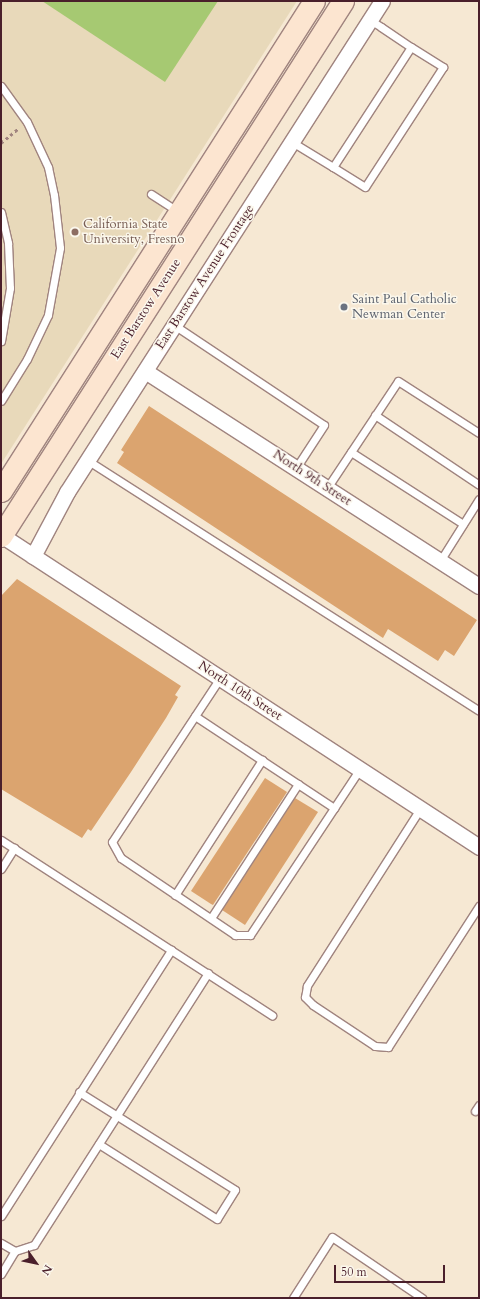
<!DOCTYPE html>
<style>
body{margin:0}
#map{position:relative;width:480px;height:1299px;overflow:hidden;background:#f6e8d3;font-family:Cardo,serif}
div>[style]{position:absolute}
.built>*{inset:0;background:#e8d9ba}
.green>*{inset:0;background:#a6c972}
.building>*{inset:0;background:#dba46f}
.path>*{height:2.5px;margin-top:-1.25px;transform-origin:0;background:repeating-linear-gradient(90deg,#a0847f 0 3px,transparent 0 6px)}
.roads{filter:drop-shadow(1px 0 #a0847f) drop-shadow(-1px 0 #a0847f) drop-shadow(0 1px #a0847f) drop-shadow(0 -1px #a0847f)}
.lane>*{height:7px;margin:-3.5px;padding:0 3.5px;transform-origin:3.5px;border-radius:3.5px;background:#fff}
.street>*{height:15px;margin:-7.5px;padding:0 7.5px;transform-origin:7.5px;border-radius:7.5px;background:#fff}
.secondary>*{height:21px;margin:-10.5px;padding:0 10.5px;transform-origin:10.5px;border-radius:10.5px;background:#fce5d0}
.dots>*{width:11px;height:11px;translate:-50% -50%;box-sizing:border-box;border:2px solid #fbf7ec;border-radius:50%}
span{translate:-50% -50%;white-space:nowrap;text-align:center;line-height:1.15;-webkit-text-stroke:3px #fbf7ec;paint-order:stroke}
.education-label{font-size:13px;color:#785e54}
.left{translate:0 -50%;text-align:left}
.street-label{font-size:13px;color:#4a1f2b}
.worship-label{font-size:13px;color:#5b616d}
.frame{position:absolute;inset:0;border:2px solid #4a1f2b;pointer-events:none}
.north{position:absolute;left:16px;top:1243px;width:40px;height:40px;-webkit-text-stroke:3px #fbf7ec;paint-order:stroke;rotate:123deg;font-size:11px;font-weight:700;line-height:16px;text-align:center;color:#4a1f2b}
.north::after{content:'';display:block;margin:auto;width:14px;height:18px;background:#4a1f2b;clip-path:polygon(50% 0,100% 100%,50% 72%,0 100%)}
.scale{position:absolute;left:334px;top:1265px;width:111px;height:18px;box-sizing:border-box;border:2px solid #4a1f2b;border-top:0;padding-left:5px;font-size:12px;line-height:14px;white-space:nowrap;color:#4a1f2b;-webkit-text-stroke:3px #fbf7ec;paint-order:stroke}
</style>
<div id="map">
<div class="built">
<i style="clip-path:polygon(1px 1px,297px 1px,1px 464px)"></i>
</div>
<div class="green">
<i style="clip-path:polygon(42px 1px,218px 1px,165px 82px)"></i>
</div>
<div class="building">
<i style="clip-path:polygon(149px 406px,477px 620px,454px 656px,445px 650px,438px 661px,388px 629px,383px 638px,117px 463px,124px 452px,121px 450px)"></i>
<i style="clip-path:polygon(17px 579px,181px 686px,175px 695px,178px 697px,166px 718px,131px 772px,91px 831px,88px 829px,82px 838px,1px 789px,1px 596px)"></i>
<i style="clip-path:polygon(265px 778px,287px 792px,213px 905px,211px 904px,191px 891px)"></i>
<i style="clip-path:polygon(295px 798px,318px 812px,245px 925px,222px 910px)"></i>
</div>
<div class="path">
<i style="left:1px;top:143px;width:23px;rotate:-40deg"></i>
</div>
<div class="roads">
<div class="lane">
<i style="left:370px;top:20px;width:13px;rotate:32deg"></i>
<i style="left:381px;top:27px;width:36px;rotate:34deg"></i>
<i style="left:411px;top:47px;width:38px;rotate:32deg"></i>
<i style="left:443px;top:67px;width:143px;rotate:123deg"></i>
<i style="left:365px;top:187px;width:38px;rotate:-148deg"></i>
<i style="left:333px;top:167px;width:143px;rotate:-57deg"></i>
<i style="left:1px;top:86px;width:44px;rotate:54.2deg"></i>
<i style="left:27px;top:122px;width:50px;rotate:65deg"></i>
<i style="left:48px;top:167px;width:29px;rotate:78deg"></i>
<i style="left:54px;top:195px;width:53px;rotate:83.5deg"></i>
<i style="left:60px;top:248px;width:68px;rotate:100.2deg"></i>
<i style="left:48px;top:315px;width:49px;rotate:115.5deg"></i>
<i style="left:27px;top:359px;width:49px;rotate:121.8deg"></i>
<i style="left:292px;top:142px;width:48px;rotate:31.4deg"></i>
<i style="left:151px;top:194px;width:31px;rotate:33deg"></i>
<i style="left:1px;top:212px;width:32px;rotate:77deg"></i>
<i style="left:8px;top:243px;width:45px;rotate:87.5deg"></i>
<i style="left:10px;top:288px;width:54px;rotate:99.6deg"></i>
<i style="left:174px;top:325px;width:180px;rotate:33.7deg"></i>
<i style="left:324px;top:425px;width:51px;rotate:123.1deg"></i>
<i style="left:375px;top:415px;width:125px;rotate:33.9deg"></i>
<i style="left:351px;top:452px;width:133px;rotate:32.7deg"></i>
<i style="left:87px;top:460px;width:465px;rotate:32.6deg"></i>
<i style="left:327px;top:488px;width:128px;rotate:-56.4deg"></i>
<i style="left:398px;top:381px;width:96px;rotate:32.7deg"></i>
<i style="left:440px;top:561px;width:73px;rotate:-57.8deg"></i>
<i style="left:220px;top:678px;width:196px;rotate:123.4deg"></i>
<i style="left:112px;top:842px;width:18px;rotate:61deg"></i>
<i style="left:121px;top:858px;width:138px;rotate:34deg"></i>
<i style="left:235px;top:935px;width:15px"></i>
<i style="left:250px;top:935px;width:199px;rotate:-56.5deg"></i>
<i style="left:195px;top:716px;width:167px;rotate:33.5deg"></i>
<i style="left:420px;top:809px;width:210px;rotate:122.6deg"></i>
<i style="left:307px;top:986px;width:11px;rotate:100deg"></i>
<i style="left:305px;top:997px;width:11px;rotate:45deg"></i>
<i style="left:313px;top:1005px;width:74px;rotate:33.5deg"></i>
<i style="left:375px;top:1046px;width:13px;rotate:4deg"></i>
<i style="left:388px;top:1047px;width:168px;rotate:-57.2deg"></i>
<i style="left:1px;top:840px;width:323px;rotate:32.9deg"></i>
<i style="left:1px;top:869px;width:25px;rotate:-58deg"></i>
<i style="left:175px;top:895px;width:161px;rotate:-57.2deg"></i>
<i style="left:211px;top:918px;width:160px;rotate:-57deg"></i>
<i style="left:79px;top:1092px;width:184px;rotate:32.1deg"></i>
<i style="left:235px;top:1190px;width:34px;rotate:122deg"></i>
<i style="left:217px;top:1219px;width:140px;rotate:-147.6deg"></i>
<i style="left:475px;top:1111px;width:7px;rotate:-56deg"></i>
<i style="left:1px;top:1216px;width:316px;rotate:-57.4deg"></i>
<i style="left:1px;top:1243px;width:16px;rotate:30deg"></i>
<i style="left:1px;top:1274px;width:27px;rotate:-59deg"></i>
<i style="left:15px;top:1251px;width:20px;rotate:-18deg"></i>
<i style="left:34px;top:1245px;width:323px;rotate:-57.4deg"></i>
<i style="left:293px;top:1298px;width:72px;rotate:-57.4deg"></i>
<i style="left:332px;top:1237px;width:109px;rotate:34.1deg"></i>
</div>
<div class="street">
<i style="left:145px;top:371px;width:397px;rotate:32.8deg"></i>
<i style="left:1px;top:535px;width:571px;rotate:33.13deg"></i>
<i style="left:33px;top:556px;width:72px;rotate:-62deg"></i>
<i style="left:67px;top:492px;width:583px;rotate:-57.32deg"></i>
</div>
<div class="secondary">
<i style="left:1px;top:491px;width:581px;rotate:-57.43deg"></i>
<i style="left:1px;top:536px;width:635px;rotate:-57.41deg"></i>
</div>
</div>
<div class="dots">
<i style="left:75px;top:232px;background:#8d6e63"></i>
<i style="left:344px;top:307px;background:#6b7280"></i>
</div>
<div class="education-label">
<span class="left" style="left:83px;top:232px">California State<br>University, Fresno</span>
</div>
<div class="street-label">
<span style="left:205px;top:277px;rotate:-57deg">East Barstow Avenue Frontage</span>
<span style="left:146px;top:309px;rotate:-57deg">East Barstow Avenue</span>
<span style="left:312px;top:478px;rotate:33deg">North 9th Street</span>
<span style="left:240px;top:691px;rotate:33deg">North 10th Street</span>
</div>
<div class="worship-label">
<span class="left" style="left:352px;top:307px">Saint Paul Catholic<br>Newman Center</span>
</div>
<div class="frame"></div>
<div class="north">N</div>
<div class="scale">50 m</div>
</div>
